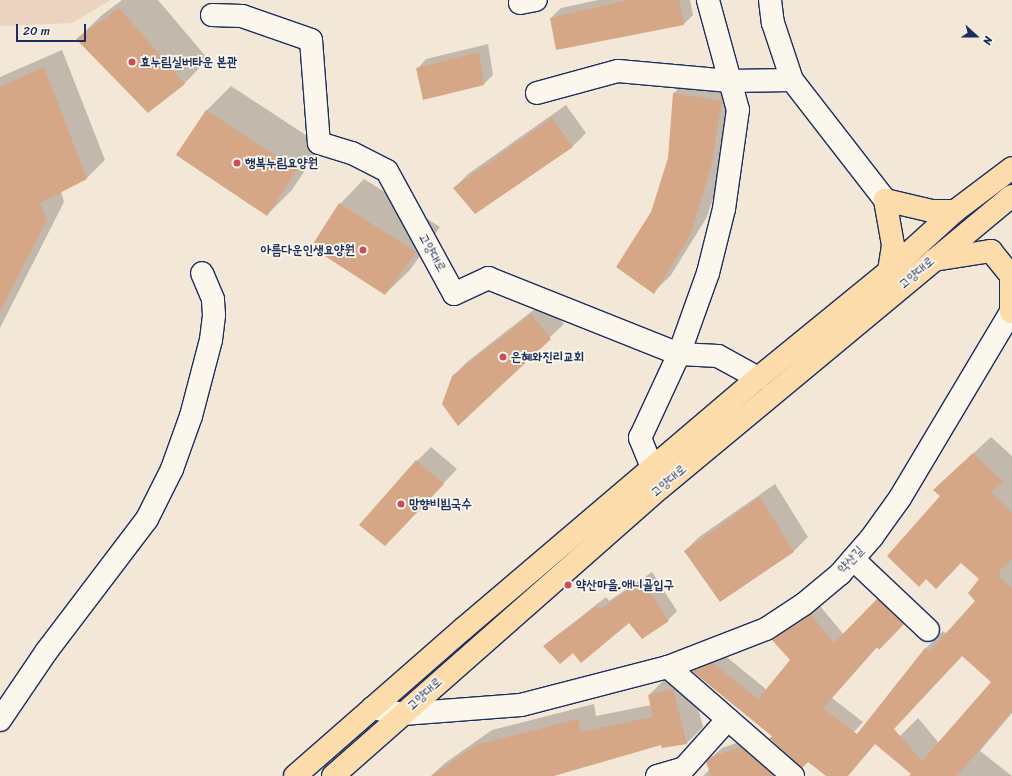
<!DOCTYPE html>
<meta charset="utf-8">
<style>
body{margin:0}
#map{position:relative;width:1012px;height:776px;overflow:hidden;background:#f3e7d8;font-family:Sriracha,"Poor Story",sans-serif}
div>[style]{position:absolute}
.built>*{inset:0;background:#ead4c0}
.shadow>*{inset:0;background:#0003}
.building>*{inset:0;background:#d5a787}
.roads{filter:drop-shadow(1px 0 #1b2f5e) drop-shadow(-1px 0 #1b2f5e) drop-shadow(0 1px #1b2f5e) drop-shadow(0 -1px #1b2f5e)}
.minor>*{height:22px;margin:-11px;padding:0 11px;transform-origin:11px;border-radius:11px;background:#fbf7ec}
.major>*{height:22px;margin:-11px;padding:0 11px;transform-origin:11px;border-radius:11px;background:#fddcac}
.dots>*{width:11px;height:11px;translate:-50% -50%;box-sizing:border-box;border:2px solid #fbf7ec;border-radius:50%}
span{translate:-50% -50%;white-space:nowrap;text-align:center;line-height:1.15;-webkit-text-stroke:3.5px #fbf7ec;paint-order:stroke}
.poi-label{font-size:13px;color:#1b2f5e;font-weight:700}
.left{translate:0 -50%;text-align:left}
.right{translate:-100% -50%;text-align:right}
.street-label{font-size:13px;color:#1b2f5e}
.north{position:absolute;left:956px;top:16px;width:40px;height:40px;-webkit-text-stroke:3px #fbf7ec;paint-order:stroke;rotate:111deg;font-size:11px;font-weight:700;line-height:16px;text-align:center;color:#1b2f5e}
.north::after{content:'';display:block;margin:auto;width:14px;height:18px;background:#1b2f5e;clip-path:polygon(50% 0,100% 100%,50% 72%,0 100%)}
.scale{position:absolute;left:16px;top:24px;width:70px;height:18px;box-sizing:border-box;border:2px solid #1b2f5e;border-top:0;padding-left:5px;font-size:12px;line-height:14px;white-space:nowrap;color:#1b2f5e;-webkit-text-stroke:3px #fbf7ec;paint-order:stroke}
</style>
<div id="map">
<div class="built">
<i style="clip-path:polygon(0 0,111px 0,72px 23px,0 26px)"></i>
</div>
<div class="shadow">
<i style="clip-path:polygon(122px 0,158px 0,208px 59px,184px 84px,77px 39px,102px 15px)"></i>
<i style="clip-path:polygon(598px 0,690px 0,693px 15px,684px 24px,551px 18px,561px 8px)"></i>
<i style="clip-path:polygon(488px 44px,493px 75px,484px 84px,417px 69px,426px 59px)"></i>
<i style="clip-path:polygon(62px 50px,105px 160px,87px 178px,61px 191px,64px 202px,0 328px,0 77px)"></i>
<i style="clip-path:polygon(692px 75px,739px 83px,729px 149px,707px 217px,671px 275px,653px 293px,652px 212px,669px 158px,674px 93px)"></i>
<i style="clip-path:polygon(231px 86px,321px 145px,292px 190px,267px 215px,177px 155px,207px 110px)"></i>
<i style="clip-path:polygon(566px 105px,586px 133px,572px 147px,454px 188px,468px 174px)"></i>
<i style="clip-path:polygon(364px 179px,440px 227px,410px 270px,385px 294px,340px 204px)"></i>
<i style="clip-path:polygon(545px 301px,564px 324px,458px 424px,453px 376px,467px 362px)"></i>
<i style="clip-path:polygon(991px 437px,1012px 456px,1012px 713px,980px 751px,1012px 776px,911px 776px,913px 774px,885px 751px,918px 718px,939px 743px,992px 682px,963px 655px,888px 734px,925px 649px,943px 631px,947px 634px,977px 601px,981px 579px,961px 562px,927px 578px,941px 496px,952px 473px)"></i>
<i style="clip-path:polygon(431px 447px,457px 469px,399px 531px,417px 461px)"></i>
<i style="clip-path:polygon(775px 484px,808px 537px,794px 551px,720px 601px,685px 551px,699px 537px)"></i>
<i style="clip-path:polygon(652px 572px,677px 611px,668px 620px,629px 621px,573px 652px,544px 646px,606px 597px,609px 601px)"></i>
<i style="clip-path:polygon(887px 590px,912px 614px,889px 639px,877px 647px,832px 698px,863px 722px,828px 760px,770px 738px,773px 736px,693px 671px,703px 662px,723px 654px,767px 690px,791px 660px,774px 640px,783px 631px,820px 606px,844px 635px)"></i>
<i style="clip-path:polygon(689px 674px,703px 727px,687px 743px,662px 747px,661px 744px,550px 776px,431px 776px,445px 763px,492px 730px,594px 704px,596px 716px,651px 705px,649px 695px,664px 680px)"></i>
<i style="clip-path:polygon(751px 738px,795px 776px,703px 776px,710px 769px,712px 757px,722px 748px)"></i>
</div>
<div class="building">
<i style="clip-path:polygon(628px 0,679px 0,684px 25px,556px 50px,550px 18px)"></i>
<i style="clip-path:polygon(119px 8px,185px 84px,148px 113px,76px 39px)"></i>
<i style="clip-path:polygon(479px 52px,484px 85px,423px 100px,416px 68px)"></i>
<i style="clip-path:polygon(44px 67px,87px 179px,40px 203px,47px 220px,0 312px,0 87px)"></i>
<i style="clip-path:polygon(673px 93px,722px 101px,711px 167px,690px 236px,654px 294px,616px 267px,651px 212px,668px 158px)"></i>
<i style="clip-path:polygon(206px 110px,297px 170px,267px 216px,176px 155px)"></i>
<i style="clip-path:polygon(552px 118px,573px 147px,475px 214px,453px 188px)"></i>
<i style="clip-path:polygon(339px 203px,416px 252px,385px 295px,311px 247px)"></i>
<i style="clip-path:polygon(531px 314px,551px 339px,458px 426px,442px 404px,452px 376px)"></i>
<i style="clip-path:polygon(evenodd,973px 453px,1003px 482px,991px 492px,1012px 513px,1012px 559px,999px 571px,1001px 573px,998px 576px,1012px 588px,1012px 711px,957px 776px,909px 776px,911px 774px,875px 744px,848px 776px,826px 776px,808px 762px,802px 768px,769px 738px,773px 737px,692px 671px,713px 663px,758px 699px,790px 660px,772px 640px,811px 615px,834px 643px,877px 599px,904px 624px,879px 650px,877px 647px,823px 708px,857px 734px,925px 648px,929px 652px,975px 601px,968px 593px,979px 579px,961px 563px,936px 589px,926px 579px,919px 587px,887px 556px,940px 496px,933px 490px,973px 453px,962px 656px,991px 682px,922px 761px,894px 729px,962px 656px)"></i>
<i style="clip-path:polygon(416px 460px,444px 484px,385px 546px,359px 525px)"></i>
<i style="clip-path:polygon(760px 497px,794px 552px,720px 602px,684px 551px)"></i>
<i style="clip-path:polygon(642px 580px,669px 621px,642px 639px,629px 623px,581px 663px,573px 653px,560px 664px,543px 646px,596px 606px,599px 610px)"></i>
<i style="clip-path:polygon(673px 689px,687px 744px,662px 748px,661px 745px,554px 776px,431px 776px,476px 745px,578px 719px,580px 732px,653px 717px,648px 695px)"></i>
<i style="clip-path:polygon(741px 747px,774px 776px,711px 776px,706px 762px,711px 757px)"></i>
</div>
<div class="roads">
<div class="minor">
<i style="left:770px;top:0;width:23px;rotate:83deg"></i>
<i style="left:773px;top:23px;width:60px;rotate:71.6deg"></i>
<i style="left:792px;top:80px;width:152px;rotate:52.2deg"></i>
<i style="left:520px;top:3px;width:16px;rotate:-11deg"></i>
<i style="left:212px;top:15px;width:30px;rotate:2deg"></i>
<i style="left:242px;top:16px;width:73px;rotate:19.2deg"></i>
<i style="left:311px;top:40px;width:103px;rotate:85.6deg"></i>
<i style="left:319px;top:143px;width:34px;rotate:17deg"></i>
<i style="left:352px;top:153px;width:39px;rotate:27deg"></i>
<i style="left:387px;top:171px;width:140px;rotate:61.4deg"></i>
<i style="left:454px;top:294px;width:38px;rotate:-25deg"></i>
<i style="left:488px;top:278px;width:206px;rotate:21.7deg"></i>
<i style="left:679px;top:354px;width:39px;rotate:3deg"></i>
<i style="left:718px;top:356px;width:46px;rotate:28.8deg"></i>
<i style="left:537px;top:93px;width:84px;rotate:-15.2deg"></i>
<i style="left:618px;top:71px;width:112px;rotate:5.1deg"></i>
<i style="left:730px;top:81px;width:62px;rotate:-0.9deg"></i>
<i style="left:653px;top:470px;width:35px;rotate:-112deg"></i>
<i style="left:640px;top:438px;width:93px;rotate:-65.1deg"></i>
<i style="left:679px;top:354px;width:86px;rotate:-70.3deg"></i>
<i style="left:708px;top:273px;width:66px;rotate:-76deg"></i>
<i style="left:724px;top:209px;width:100px;rotate:-82deg"></i>
<i style="left:738px;top:110px;width:114px;rotate:-105.3deg"></i>
<i style="left:853px;top:559px;width:103px;rotate:43.4deg"></i>
<i style="left:372px;top:708px;width:32px;rotate:11deg"></i>
<i style="left:403px;top:714px;width:118px;rotate:-4.4deg"></i>
<i style="left:521px;top:705px;width:152px;rotate:-14.5deg"></i>
<i style="left:0;top:720px;width:82px;rotate:-55.9deg"></i>
<i style="left:46px;top:652px;width:167px;rotate:-52.8deg"></i>
<i style="left:147px;top:519px;width:56px;rotate:-63.4deg"></i>
<i style="left:172px;top:469px;width:56px;rotate:-70.3deg"></i>
<i style="left:191px;top:416px;width:79px;rotate:-75.3deg"></i>
<i style="left:211px;top:340px;width:25px;rotate:-83deg"></i>
<i style="left:214px;top:315px;width:16px;rotate:-94deg"></i>
<i style="left:213px;top:299px;width:28px;rotate:-113deg"></i>
<i style="left:657px;top:776px;width:26px;rotate:-16deg"></i>
<i style="left:677px;top:776px;width:76px;rotate:-48.2deg"></i>
<i style="left:793px;top:776px;width:166px;rotate:-138.9deg"></i>
<i style="left:668px;top:667px;width:105px;rotate:-21.2deg"></i>
<i style="left:766px;top:629px;width:45px;rotate:-33.3deg"></i>
<i style="left:804px;top:604px;width:47px;rotate:-39.8deg"></i>
<i style="left:840px;top:574px;width:49px;rotate:-49.1deg"></i>
<i style="left:872px;top:537px;width:48px;rotate:-54.3deg"></i>
<i style="left:900px;top:498px;width:217px;rotate:-59.2deg"></i>
</div>
<div class="major">
<i style="left:934px;top:260px;width:58px;rotate:-9deg"></i>
<i style="left:991px;top:251px;width:32px;rotate:51deg"></i>
<i style="left:1011px;top:276px;width:36px;rotate:90deg"></i>
<i style="left:889px;top:271px;width:26px;rotate:-81deg"></i>
<i style="left:893px;top:245px;width:46px;rotate:-100.1deg"></i>
<i style="left:885px;top:200px;width:48px;rotate:13.2deg"></i>
<i style="left:932px;top:211px;width:23px"></i>
<i style="left:295px;top:776px;width:223px;rotate:-41.2deg"></i>
<i style="left:463px;top:629px;width:387px;rotate:-40.4deg"></i>
<i style="left:758px;top:378px;width:169px;rotate:-39.2deg"></i>
<i style="left:889px;top:271px;width:89px;rotate:-42.3deg"></i>
<i style="left:955px;top:211px;width:71px;rotate:-37deg"></i>
<i style="left:333px;top:776px;width:436px;rotate:-41.4deg"></i>
<i style="left:660px;top:488px;width:457px;rotate:-39.7deg"></i>
</div>
</div>
<div class="dots">
<i style="left:132px;top:62px;background:#d1495b"></i>
<i style="left:237px;top:163px;background:#d1495b"></i>
<i style="left:363px;top:250px;background:#d1495b"></i>
<i style="left:503px;top:357px;background:#d1495b"></i>
<i style="left:401px;top:504px;background:#d1495b"></i>
<i style="left:568px;top:585px;background:#d1495b"></i>
</div>
<div class="poi-label">
<span class="left" style="left:140px;top:62px">효누림실버타운 본관</span>
<span class="left" style="left:245px;top:163px">행복누림요양원</span>
<span class="right" style="left:355px;top:250px">아름다운인생요양원</span>
<span class="left" style="left:511px;top:357px">은혜와진리교회</span>
<span class="left" style="left:409px;top:504px">망향비빔국수</span>
<span class="left" style="left:576px;top:585px">약산마을.애니골입구</span>
</div>
<div class="street-label">
<span style="left:432px;top:253px;rotate:61deg">고양대로</span>
<span style="left:917px;top:273px;rotate:-40deg">고양대로</span>
<span style="left:669px;top:481px;rotate:-40deg">고양대로</span>
<span style="left:851px;top:560px;rotate:-47deg">약산길</span>
<span style="left:425px;top:694px;rotate:-42deg">고양대로</span>
</div>
<div class="north">N</div>
<div class="scale">20 m</div>
</div>
